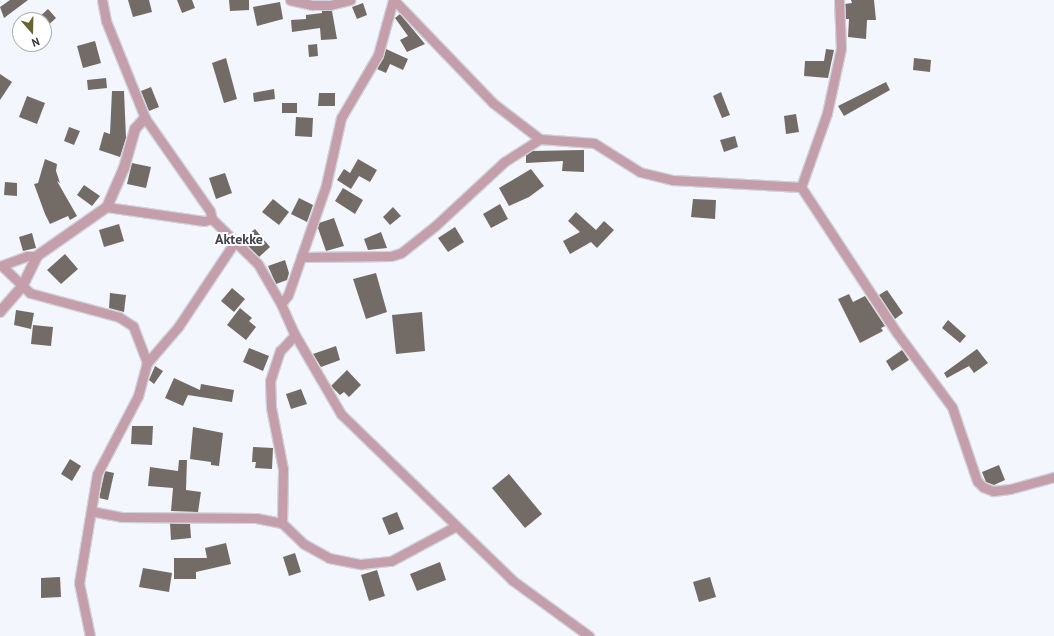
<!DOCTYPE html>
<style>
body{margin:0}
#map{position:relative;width:1054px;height:636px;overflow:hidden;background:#f3f6fd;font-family:"PT Sans",sans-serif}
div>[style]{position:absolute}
.building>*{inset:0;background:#736b66}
.roads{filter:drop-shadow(1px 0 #d0d3d9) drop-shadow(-1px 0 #d0d3d9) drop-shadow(0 1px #d0d3d9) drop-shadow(0 -1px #d0d3d9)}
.minor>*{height:9px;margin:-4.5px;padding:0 4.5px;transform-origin:4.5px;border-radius:4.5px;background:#c49eaa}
.tertiary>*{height:10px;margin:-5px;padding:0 5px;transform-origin:5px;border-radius:5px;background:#c49eaa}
span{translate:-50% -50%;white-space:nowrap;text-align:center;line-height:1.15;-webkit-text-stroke:4px #fff;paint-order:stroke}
.quarter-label{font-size:14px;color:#40434b;font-weight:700}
.north{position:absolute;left:12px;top:12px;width:40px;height:40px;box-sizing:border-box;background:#fff;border:1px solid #adaeaf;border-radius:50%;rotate:160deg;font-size:11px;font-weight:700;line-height:16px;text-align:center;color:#323437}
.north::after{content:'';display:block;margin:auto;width:14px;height:18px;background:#686431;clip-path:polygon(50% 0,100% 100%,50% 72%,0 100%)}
</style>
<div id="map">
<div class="building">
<i style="clip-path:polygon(10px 0,28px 0,4px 18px,0 7px)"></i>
<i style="clip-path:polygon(128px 0,149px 0,152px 12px,133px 17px)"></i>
<i style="clip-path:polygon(177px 0,192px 0,195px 8px,182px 13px)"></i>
<i style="clip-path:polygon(229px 0,249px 0,249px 10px,230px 11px)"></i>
<i style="clip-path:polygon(851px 0,874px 0,876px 20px,867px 20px,866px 39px,848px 37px,849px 19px,846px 19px,845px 4px,852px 3px)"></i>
<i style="clip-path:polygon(280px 2px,283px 19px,257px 26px,253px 7px)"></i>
<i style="clip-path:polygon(363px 3px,367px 15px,357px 19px,352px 7px)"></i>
<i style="clip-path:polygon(48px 9px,56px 18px,44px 29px,44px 20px,36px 20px)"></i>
<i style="clip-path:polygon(322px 11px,332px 11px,337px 39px,321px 40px,320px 28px,292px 32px,291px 20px,306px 19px,306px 15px,322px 13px)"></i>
<i style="clip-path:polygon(400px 14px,425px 44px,407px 52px,400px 40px,408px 36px,395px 18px)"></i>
<i style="clip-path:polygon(95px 41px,101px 63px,83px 68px,77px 46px)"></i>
<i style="clip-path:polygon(317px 44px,318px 56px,309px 57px,308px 45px)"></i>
<i style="clip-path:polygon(386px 49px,408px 59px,403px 70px,390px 64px,386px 73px,377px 69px)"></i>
<i style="clip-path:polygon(826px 49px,834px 50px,828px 78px,804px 76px,805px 61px,824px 61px)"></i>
<i style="clip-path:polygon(226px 58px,237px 99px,224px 103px,212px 63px)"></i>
<i style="clip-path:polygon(914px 58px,931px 60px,930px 72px,913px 70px)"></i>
<i style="clip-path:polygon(0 74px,12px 82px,0 100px)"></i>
<i style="clip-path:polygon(106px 78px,107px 88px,88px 90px,87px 80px)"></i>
<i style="clip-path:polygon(886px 82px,890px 90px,844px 116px,838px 106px)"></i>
<i style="clip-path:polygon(151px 87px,159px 107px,149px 111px,141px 91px)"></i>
<i style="clip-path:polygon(274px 89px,275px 99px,254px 102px,253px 93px)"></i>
<i style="clip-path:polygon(112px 91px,124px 91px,126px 138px,120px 157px,99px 150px,104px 132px,110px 134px)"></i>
<i style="clip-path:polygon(721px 92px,730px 115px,722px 118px,713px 96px)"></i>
<i style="clip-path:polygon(319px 93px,335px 93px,335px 106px,318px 106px)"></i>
<i style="clip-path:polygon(27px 96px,45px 103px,37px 124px,19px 117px)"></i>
<i style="clip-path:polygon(282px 103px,297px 103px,297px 113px,282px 113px)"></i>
<i style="clip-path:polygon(796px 114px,799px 132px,786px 134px,784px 116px)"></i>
<i style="clip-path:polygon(296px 117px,313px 118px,312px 137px,295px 136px)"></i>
<i style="clip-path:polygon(69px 127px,80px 131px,74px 145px,64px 141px)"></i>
<i style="clip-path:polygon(735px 136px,738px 147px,724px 152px,720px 140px)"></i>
<i style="clip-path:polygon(584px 150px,584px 172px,562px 171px,563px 161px,526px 163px,526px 155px,532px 151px)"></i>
<i style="clip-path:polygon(45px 159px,57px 164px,56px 171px,60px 183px,57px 181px,77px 216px,70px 220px,68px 216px,50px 224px,45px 214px,34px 184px,38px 183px)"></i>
<i style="clip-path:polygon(358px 159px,377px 170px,370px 182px,359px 176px,351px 189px,337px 180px,344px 169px,350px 173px)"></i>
<i style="clip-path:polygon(132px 163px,151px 167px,146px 188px,127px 184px)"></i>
<i style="clip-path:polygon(531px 169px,544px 186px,529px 197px,509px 206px,499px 188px)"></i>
<i style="clip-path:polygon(225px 173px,232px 193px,216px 199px,209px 178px)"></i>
<i style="clip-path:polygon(5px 182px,17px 183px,17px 196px,4px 195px)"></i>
<i style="clip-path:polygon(84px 185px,100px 196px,92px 206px,77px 195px)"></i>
<i style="clip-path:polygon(343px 188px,363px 200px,355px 214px,335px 201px)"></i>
<i style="clip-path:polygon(299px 198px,313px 205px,307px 222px,291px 214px)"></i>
<i style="clip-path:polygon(273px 199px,289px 212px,279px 225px,262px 212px)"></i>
<i style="clip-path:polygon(693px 199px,716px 200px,715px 219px,691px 217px)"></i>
<i style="clip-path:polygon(500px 204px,508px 219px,491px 228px,483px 214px)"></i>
<i style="clip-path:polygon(393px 207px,401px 216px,390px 225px,383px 217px)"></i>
<i style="clip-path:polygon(576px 212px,596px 230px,604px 221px,614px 230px,597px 248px,591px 242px,570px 254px,563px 241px,580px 232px,568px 221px)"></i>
<i style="clip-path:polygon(334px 218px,344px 246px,326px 251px,318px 228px,319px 223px)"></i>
<i style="clip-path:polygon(119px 224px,124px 241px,104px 247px,99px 230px)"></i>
<i style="clip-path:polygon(455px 227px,464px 242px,448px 252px,438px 238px)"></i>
<i style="clip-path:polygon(255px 229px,270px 247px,259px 257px,242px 240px)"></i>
<i style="clip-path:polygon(381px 232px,387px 248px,368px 250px,364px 239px)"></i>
<i style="clip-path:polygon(32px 233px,36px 248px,23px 251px,19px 237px)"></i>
<i style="clip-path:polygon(65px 254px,78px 269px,61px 284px,47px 270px)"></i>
<i style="clip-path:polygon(285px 260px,289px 273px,287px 280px,276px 284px,268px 266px)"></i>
<i style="clip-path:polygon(376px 273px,387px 312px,366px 319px,353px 279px)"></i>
<i style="clip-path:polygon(232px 288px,245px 299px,234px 312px,221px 301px)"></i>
<i style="clip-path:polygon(887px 290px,903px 313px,895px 319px,879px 295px)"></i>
<i style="clip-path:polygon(110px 293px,126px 295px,124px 312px,109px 308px)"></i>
<i style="clip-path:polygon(849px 294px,853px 302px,865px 296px,885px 326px,881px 328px,883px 331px,860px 343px,838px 299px)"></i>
<i style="clip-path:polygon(240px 308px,252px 318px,249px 321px,256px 327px,246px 340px,227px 325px)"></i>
<i style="clip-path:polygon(16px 310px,34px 313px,31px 329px,14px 325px)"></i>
<i style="clip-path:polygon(422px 312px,425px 351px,396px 354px,392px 315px)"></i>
<i style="clip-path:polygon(948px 320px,966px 336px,960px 343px,942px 328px)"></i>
<i style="clip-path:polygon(33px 325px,53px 327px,51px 346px,31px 344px)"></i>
<i style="clip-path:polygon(336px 346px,340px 360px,321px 367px,313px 354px)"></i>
<i style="clip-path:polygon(249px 348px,269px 356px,263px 371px,243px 362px)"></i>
<i style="clip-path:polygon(977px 349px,988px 363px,974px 373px,969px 366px,947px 378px,944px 373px)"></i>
<i style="clip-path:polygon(902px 350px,909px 360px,892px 371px,886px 361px)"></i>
<i style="clip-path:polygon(155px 366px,163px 371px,154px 384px,149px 380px)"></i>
<i style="clip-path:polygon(347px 370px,361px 385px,349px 397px,344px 392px,340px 395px,331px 386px)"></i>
<i style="clip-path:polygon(174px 378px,200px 390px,201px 384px,234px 390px,232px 402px,188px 395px,183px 406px,165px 398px)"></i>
<i style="clip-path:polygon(301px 389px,307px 404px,291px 409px,286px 394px)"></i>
<i style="clip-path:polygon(132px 426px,153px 426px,152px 445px,131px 444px)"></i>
<i style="clip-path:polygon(193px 427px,223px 433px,219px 466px,211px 465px,211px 462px,190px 459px)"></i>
<i style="clip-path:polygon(253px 447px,273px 448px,272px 469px,255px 468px,256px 462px,252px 462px)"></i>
<i style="clip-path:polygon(70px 459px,81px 466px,72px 481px,61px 474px)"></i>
<i style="clip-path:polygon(179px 460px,187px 460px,186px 490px,201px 492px,198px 512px,171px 511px,173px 488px,148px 486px,150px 467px,178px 471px)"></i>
<i style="clip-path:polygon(999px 465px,1005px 480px,994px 485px,986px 482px,982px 472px)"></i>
<i style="clip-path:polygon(105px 471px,114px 473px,108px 500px,99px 498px)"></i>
<i style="clip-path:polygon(509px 474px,542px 514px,525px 528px,492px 488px)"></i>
<i style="clip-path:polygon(397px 512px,404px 529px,389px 535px,382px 518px)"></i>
<i style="clip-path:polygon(170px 523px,190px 524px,191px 538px,171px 540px)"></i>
<i style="clip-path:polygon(226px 543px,231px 564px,196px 572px,196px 579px,174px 579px,174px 558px,207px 558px,205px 548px)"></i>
<i style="clip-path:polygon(295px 553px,301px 572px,289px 576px,283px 557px)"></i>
<i style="clip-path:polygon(440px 562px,446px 580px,417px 591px,410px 574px)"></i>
<i style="clip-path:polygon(143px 568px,172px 573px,169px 592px,139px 587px)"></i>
<i style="clip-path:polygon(377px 570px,385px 596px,369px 601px,361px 575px)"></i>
<i style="clip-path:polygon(60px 577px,61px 597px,41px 598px,41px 578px)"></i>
<i style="clip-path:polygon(710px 577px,716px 597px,699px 602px,693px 582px)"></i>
</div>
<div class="roads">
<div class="minor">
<i style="left:102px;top:0;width:21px;rotate:79deg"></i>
<i style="left:106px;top:21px;width:105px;rotate:68.1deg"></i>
<i style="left:145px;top:118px;width:113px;rotate:55deg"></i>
<i style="left:210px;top:211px;width:8px;rotate:76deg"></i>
<i style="left:212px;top:219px;width:64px;rotate:44.4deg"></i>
<i style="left:258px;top:264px;width:46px;rotate:60.1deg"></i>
<i style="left:281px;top:304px;width:34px;rotate:66deg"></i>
<i style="left:295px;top:335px;width:91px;rotate:59.8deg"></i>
<i style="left:341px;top:414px;width:238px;rotate:44.1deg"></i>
<i style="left:512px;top:580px;width:95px;rotate:36deg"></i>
<i style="left:290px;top:0;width:23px;rotate:13deg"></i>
<i style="left:312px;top:5px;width:18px"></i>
<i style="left:330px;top:5px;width:21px;rotate:-14deg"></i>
<i style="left:394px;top:0;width:143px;rotate:46.1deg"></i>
<i style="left:493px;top:103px;width:59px;rotate:37.5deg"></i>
<i style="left:540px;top:139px;width:54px;rotate:4.2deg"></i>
<i style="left:594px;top:143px;width:54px;rotate:32.2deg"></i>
<i style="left:640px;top:172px;width:34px;rotate:14deg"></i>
<i style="left:673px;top:180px;width:128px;rotate:3.1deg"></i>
<i style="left:801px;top:187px;width:175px;rotate:56.7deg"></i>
<i style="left:897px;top:333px;width:92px;rotate:53.4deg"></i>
<i style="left:952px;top:407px;width:78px;rotate:71.3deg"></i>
<i style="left:977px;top:481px;width:8px;rotate:45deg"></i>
<i style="left:983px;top:487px;width:11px;rotate:22deg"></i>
<i style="left:993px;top:491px;width:17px;rotate:-7deg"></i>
<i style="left:1010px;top:489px;width:46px;rotate:-15.3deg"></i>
<i style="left:801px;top:187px;width:78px;rotate:-70.6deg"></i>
<i style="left:827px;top:113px;width:66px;rotate:-77.8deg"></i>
<i style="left:841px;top:48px;width:48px;rotate:-92.4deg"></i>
<i style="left:107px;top:207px;width:98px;rotate:8.2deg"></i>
<i style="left:204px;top:221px;width:8px;rotate:-14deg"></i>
<i style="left:301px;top:257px;width:90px;rotate:-0.6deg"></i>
<i style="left:391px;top:256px;width:10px;rotate:-17deg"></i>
<i style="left:401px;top:253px;width:43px;rotate:-38.5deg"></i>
<i style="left:435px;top:226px;width:94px;rotate:-42.8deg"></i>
<i style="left:504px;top:162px;width:43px;rotate:-32.6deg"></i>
<i style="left:0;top:266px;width:29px;rotate:-20deg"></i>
<i style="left:27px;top:256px;width:10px"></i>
<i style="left:2px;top:266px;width:39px;rotate:44deg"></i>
<i style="left:30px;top:293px;width:92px;rotate:15.1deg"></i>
<i style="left:119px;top:317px;width:17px;rotate:33deg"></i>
<i style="left:133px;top:326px;width:40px;rotate:69deg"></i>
<i style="left:281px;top:304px;width:11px;rotate:-52deg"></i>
<i style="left:288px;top:295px;width:116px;rotate:-70.9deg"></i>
<i style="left:326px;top:185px;width:69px;rotate:-77.4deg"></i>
<i style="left:341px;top:118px;width:73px;rotate:-59.6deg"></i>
<i style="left:378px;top:55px;width:57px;rotate:-74.7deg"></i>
<i style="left:91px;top:511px;width:32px;rotate:11deg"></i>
<i style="left:122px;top:517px;width:134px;rotate:0.4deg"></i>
<i style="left:256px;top:518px;width:26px;rotate:11deg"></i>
<i style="left:282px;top:523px;width:30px;rotate:44deg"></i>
<i style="left:304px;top:544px;width:29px;rotate:29deg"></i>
<i style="left:329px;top:558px;width:33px;rotate:11deg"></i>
<i style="left:361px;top:564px;width:30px;rotate:-6deg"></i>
<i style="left:391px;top:561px;width:74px;rotate:-28.3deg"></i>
<i style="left:282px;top:523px;width:54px;rotate:-88.9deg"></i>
<i style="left:283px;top:469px;width:63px;rotate:-101deg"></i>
<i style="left:271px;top:407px;width:26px;rotate:-92deg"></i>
<i style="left:270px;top:381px;width:32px;rotate:-72deg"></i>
<i style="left:280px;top:351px;width:22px;rotate:-47deg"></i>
<i style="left:90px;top:636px;width:54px;rotate:-101.7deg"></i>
<i style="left:79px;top:583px;width:110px;rotate:-80.6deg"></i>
<i style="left:97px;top:474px;width:88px;rotate:-62.3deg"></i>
<i style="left:138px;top:396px;width:34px;rotate:-75deg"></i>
<i style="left:147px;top:363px;width:48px;rotate:-49.3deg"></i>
<i style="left:178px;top:327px;width:101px;rotate:-56.3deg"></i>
</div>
<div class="tertiary">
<i style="left:0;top:312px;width:33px;rotate:-49deg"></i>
<i style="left:22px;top:287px;width:34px;rotate:-64deg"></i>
<i style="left:37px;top:256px;width:85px;rotate:-35deg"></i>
<i style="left:107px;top:207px;width:43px;rotate:-66.4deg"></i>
<i style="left:124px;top:168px;width:41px;rotate:-74.2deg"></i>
<i style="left:135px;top:129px;width:15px;rotate:-48deg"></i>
</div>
</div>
<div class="quarter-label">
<span style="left:239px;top:239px">Aktekke</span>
</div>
<div class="north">N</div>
</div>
